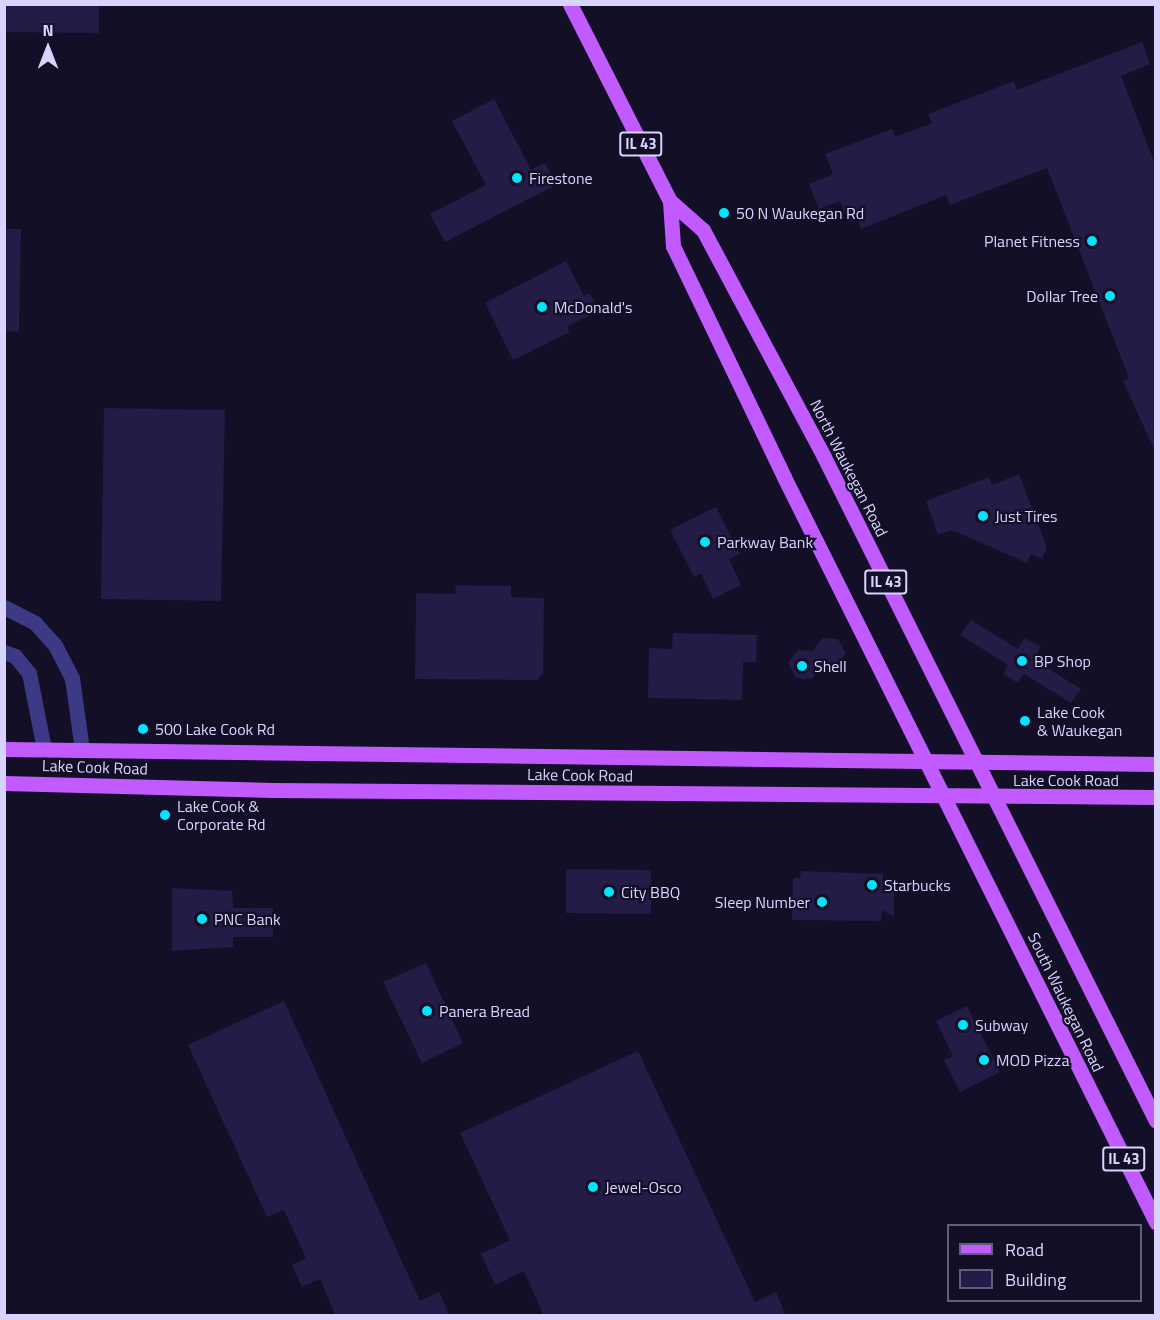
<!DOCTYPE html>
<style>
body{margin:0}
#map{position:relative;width:1160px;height:1320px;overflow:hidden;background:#130f26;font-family:"Titillium Web",sans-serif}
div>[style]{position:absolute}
.building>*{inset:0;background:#241b47}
.minor>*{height:15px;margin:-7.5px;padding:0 7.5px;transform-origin:7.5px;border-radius:7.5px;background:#3d3a85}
.primary>*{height:15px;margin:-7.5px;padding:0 7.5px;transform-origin:7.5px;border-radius:7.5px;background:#c25bff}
.dots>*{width:16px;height:16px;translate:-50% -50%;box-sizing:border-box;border:3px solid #130f26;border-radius:50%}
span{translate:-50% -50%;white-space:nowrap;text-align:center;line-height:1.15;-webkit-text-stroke:4.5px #130f26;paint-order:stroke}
.shield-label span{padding:2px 4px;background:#130f26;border:2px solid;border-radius:4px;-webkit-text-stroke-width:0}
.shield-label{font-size:15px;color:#d9d4ff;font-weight:700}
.poi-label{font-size:16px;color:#d9d4ff}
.left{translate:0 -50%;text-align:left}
.right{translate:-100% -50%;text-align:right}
.street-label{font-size:16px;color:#d9d4ff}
.frame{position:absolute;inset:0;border:6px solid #d9d4ff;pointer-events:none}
.legend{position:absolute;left:947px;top:1224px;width:195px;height:78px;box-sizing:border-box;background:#130f26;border:2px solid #625e7d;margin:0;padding:8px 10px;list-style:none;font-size:18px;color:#d9d4ff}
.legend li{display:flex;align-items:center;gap:12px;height:30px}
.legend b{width:30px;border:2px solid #625e7d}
.north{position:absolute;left:18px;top:18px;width:60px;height:60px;-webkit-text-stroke:4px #130f26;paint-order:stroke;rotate:0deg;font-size:16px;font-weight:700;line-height:24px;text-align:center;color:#d9d4ff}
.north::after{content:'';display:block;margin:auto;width:21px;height:27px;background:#d9d4ff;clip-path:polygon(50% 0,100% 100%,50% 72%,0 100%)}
</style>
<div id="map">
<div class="building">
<i style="clip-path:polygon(4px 4px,99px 4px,99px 33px,4px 32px)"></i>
<i style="clip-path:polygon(1142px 42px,1150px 64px,1121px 76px,1155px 164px,1154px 449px,1123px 381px,1129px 378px,1047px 168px,950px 205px,946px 195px,861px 229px,857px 219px,849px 222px,840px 201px,819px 209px,809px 184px,833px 174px,825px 154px,892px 129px,895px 137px,932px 123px,928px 114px,1014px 81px,1017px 90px)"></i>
<i style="clip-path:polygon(494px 99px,531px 170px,545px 163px,556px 185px,445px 242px,430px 214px,486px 185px,452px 121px)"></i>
<i style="clip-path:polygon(4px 229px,21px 229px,19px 332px,4px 331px)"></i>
<i style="clip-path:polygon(566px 261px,584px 296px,590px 293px,599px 311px,567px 326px,570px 332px,513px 360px,485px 303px)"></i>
<i style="clip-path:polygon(104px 408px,225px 410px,221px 601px,101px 599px)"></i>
<i style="clip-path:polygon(1019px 474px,1047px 547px,1042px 559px,1031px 554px,1027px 563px,952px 530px,938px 535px,926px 501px,989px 477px,992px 485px)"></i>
<i style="clip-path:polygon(716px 507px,740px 554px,729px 559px,741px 585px,713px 599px,701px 573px,694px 577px,670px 530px)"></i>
<i style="clip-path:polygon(456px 585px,511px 586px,511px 597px,544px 598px,543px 674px,537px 680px,415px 679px,416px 593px,455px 594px)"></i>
<i style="clip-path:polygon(971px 620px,1018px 649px,1024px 638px,1041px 647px,1033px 659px,1081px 689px,1071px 703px,1024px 674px,1018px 683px,1003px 674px,1008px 665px,960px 635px)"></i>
<i style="clip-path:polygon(673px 633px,757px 635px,756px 662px,743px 662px,742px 700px,648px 698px,649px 648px,672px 649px)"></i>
<i style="clip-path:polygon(822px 638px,838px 639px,846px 653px,836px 667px,820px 666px,812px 679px,796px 678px,788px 663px,798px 650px,813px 651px)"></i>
<i style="clip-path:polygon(566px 869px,651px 870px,651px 914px,566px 913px)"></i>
<i style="clip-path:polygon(801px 871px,883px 874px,883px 890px,894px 890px,894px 917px,882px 910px,881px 921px,792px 920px,793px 878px,800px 878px)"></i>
<i style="clip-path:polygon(172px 888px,232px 891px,233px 908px,273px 908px,273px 937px,233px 937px,233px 947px,172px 951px)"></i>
<i style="clip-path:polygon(426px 963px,463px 1043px,422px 1063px,383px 982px)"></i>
<i style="clip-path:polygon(284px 1001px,420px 1301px,439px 1292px,450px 1316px,336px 1316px,320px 1279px,302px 1287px,292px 1265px,306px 1258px,284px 1210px,267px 1217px,188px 1045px)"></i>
<i style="clip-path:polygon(967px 1006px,1000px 1072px,960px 1092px,944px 1060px,953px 1056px,936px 1021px)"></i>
<i style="clip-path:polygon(638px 1051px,755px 1302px,776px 1292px,786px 1316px,544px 1316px,524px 1271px,495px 1285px,481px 1254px,510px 1240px,460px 1133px)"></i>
</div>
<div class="minor">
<i style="left:4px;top:607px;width:35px;rotate:27deg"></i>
<i style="left:35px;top:623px;width:30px;rotate:48deg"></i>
<i style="left:55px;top:645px;width:37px;rotate:63deg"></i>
<i style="left:72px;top:678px;width:73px;rotate:82.1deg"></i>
<i style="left:4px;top:652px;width:12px;rotate:20deg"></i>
<i style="left:15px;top:656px;width:22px;rotate:51deg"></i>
<i style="left:29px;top:673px;width:77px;rotate:78.8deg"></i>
</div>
<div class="primary">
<i style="left:570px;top:4px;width:221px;rotate:63.1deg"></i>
<i style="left:670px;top:201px;width:44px;rotate:41.3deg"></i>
<i style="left:703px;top:230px;width:257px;rotate:61.9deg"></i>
<i style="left:824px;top:457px;width:742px;rotate:63.43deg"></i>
<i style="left:670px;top:201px;width:45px;rotate:86.2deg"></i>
<i style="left:673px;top:246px;width:256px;rotate:64.3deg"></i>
<i style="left:784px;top:477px;width:833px;rotate:63.47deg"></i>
<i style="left:4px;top:749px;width:1152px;rotate:0.75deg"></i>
<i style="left:4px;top:783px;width:269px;rotate:1.5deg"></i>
<i style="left:273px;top:790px;width:883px;rotate:0.45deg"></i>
</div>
<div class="dots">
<i style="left:517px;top:178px;background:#00e5ff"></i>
<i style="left:724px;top:213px;background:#00e5ff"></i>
<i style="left:1092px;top:241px;background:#00e5ff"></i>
<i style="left:1110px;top:296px;background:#00e5ff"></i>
<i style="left:542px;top:307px;background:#00e5ff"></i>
<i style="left:983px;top:516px;background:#00e5ff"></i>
<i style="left:705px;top:542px;background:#00e5ff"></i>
<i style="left:1022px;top:661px;background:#00e5ff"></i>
<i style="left:802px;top:666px;background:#00e5ff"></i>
<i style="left:1025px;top:721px;background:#00e5ff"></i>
<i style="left:143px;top:729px;background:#00e5ff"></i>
<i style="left:165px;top:815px;background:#00e5ff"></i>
<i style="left:872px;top:885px;background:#00e5ff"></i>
<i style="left:609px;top:892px;background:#00e5ff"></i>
<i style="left:822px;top:902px;background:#00e5ff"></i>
<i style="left:202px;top:919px;background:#00e5ff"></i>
<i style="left:427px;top:1011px;background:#00e5ff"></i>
<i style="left:963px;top:1025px;background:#00e5ff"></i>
<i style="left:984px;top:1060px;background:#00e5ff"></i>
<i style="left:593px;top:1187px;background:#00e5ff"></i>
</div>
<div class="shield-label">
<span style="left:641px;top:144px">IL 43</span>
<span style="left:886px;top:582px">IL 43</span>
<span style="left:1124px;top:1159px">IL 43</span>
</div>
<div class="poi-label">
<span class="left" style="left:529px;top:178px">Firestone</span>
<span class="left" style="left:736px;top:213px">50 N Waukegan Rd</span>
<span class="right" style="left:1080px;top:241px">Planet Fitness</span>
<span class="right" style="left:1098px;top:296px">Dollar Tree</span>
<span class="left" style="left:554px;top:307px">McDonald's</span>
<span class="left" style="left:995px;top:516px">Just Tires</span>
<span class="left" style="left:717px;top:542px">Parkway Bank</span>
<span class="left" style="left:1034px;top:661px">BP Shop</span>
<span class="left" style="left:814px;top:666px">Shell</span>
<span class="left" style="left:1037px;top:721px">Lake Cook<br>&amp; Waukegan</span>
<span class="left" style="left:155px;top:729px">500 Lake Cook Rd</span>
<span class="left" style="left:177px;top:815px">Lake Cook &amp;<br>Corporate Rd</span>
<span class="left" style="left:884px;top:885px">Starbucks</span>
<span class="left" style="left:621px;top:892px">City BBQ</span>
<span class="right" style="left:810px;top:902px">Sleep Number</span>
<span class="left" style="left:214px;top:919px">PNC Bank</span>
<span class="left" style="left:439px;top:1011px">Panera Bread</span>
<span class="left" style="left:975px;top:1025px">Subway</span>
<span class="left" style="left:996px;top:1060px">MOD Pizza</span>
<span class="left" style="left:605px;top:1187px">Jewel-Osco</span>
</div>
<div class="street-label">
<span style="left:849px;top:468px;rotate:63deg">North Waukegan Road</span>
<span style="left:95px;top:767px;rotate:2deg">Lake Cook Road</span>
<span style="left:580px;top:775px;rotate:1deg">Lake Cook Road</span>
<span style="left:1066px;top:780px">Lake Cook Road</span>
<span style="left:1066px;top:1002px;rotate:64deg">South Waukegan Road</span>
</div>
<div class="frame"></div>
<ul class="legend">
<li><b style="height:8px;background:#c25bff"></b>Road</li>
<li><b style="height:16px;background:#241b47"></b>Building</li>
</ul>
<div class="north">N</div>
</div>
